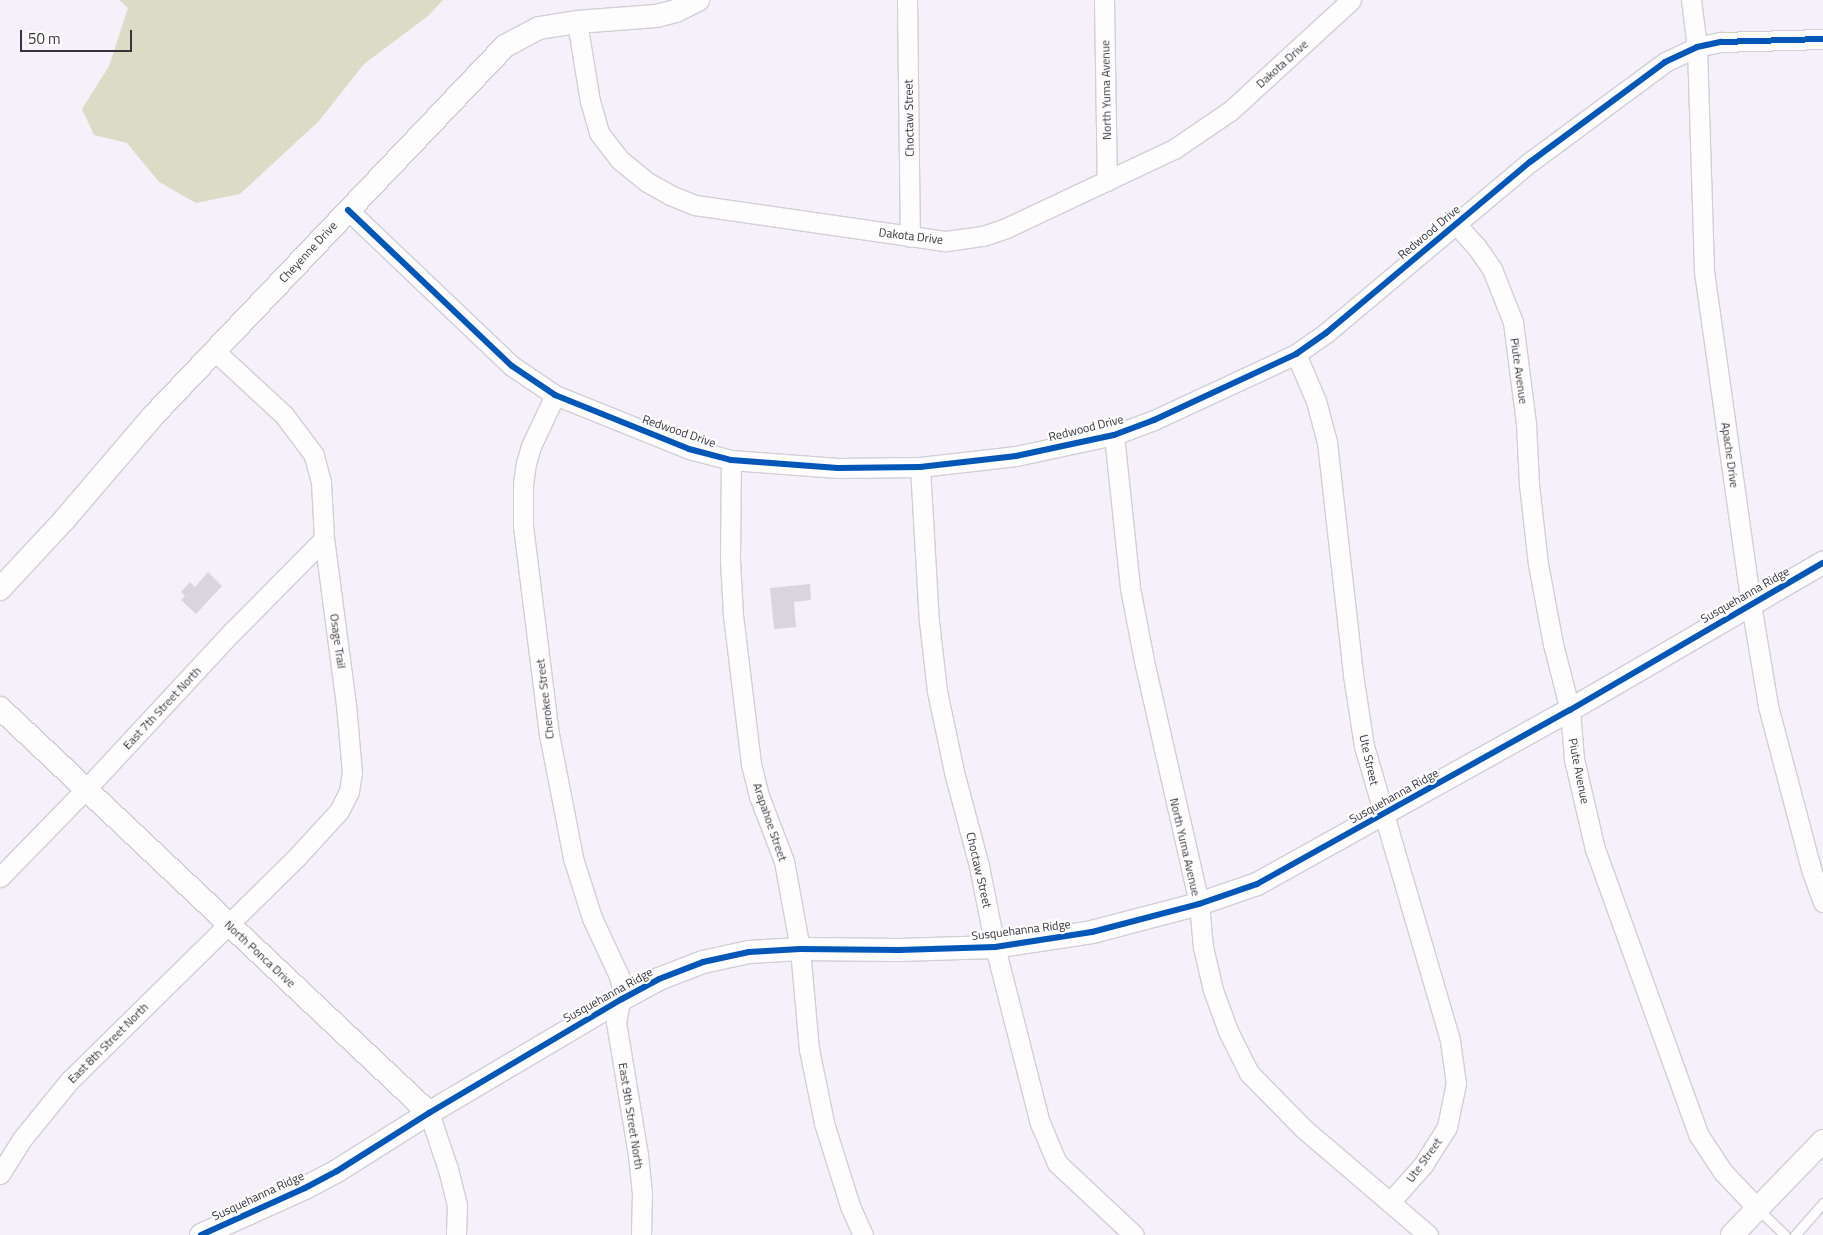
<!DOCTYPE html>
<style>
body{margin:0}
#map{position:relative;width:1823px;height:1235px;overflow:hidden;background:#f5f0fa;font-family:"Titillium Web",sans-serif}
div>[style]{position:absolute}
.green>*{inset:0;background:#dcdcc6}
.building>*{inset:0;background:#d9d4dd}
.roads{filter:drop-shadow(1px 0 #d2ced6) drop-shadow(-1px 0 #d2ced6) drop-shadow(0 1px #d2ced6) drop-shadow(0 -1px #d2ced6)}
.service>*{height:9px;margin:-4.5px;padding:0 4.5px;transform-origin:4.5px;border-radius:4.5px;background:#fefdfe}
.minor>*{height:19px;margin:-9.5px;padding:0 9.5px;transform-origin:9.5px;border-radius:9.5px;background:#fefdfe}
.tertiary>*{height:22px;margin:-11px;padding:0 11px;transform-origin:11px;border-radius:11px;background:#fefdfe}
.cycleway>*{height:6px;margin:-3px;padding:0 3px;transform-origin:3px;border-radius:3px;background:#0057b8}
span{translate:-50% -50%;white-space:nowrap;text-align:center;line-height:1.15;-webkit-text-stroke:4.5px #fdfdfd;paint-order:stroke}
.street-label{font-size:12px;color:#37333b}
.scale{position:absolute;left:20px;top:30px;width:112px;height:22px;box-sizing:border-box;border:2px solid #37333b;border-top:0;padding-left:6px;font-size:15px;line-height:18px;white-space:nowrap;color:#37333b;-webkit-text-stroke:4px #fdfdfd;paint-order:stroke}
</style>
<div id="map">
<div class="green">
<i style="clip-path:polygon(119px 0,443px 0,428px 16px,364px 64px,319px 121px,240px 194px,196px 203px,159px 182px,127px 143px,94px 135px,82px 109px,109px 66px,128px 8px)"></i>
</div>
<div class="building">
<i style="clip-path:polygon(208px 572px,222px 586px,196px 614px,181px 600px,185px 596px,181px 592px,190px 582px,195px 587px)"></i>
<i style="clip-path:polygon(810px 584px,811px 600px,794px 602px,796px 627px,774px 629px,770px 588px)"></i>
</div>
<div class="roads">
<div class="service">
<i style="left:1758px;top:1209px;width:37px;rotate:44deg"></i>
<i style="left:1795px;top:1235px;width:43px;rotate:-48.8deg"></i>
</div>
<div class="minor">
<i style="left:907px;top:0;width:237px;rotate:89.3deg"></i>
<i style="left:1104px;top:0;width:181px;rotate:89.1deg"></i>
<i style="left:1691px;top:0;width:47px;rotate:82.7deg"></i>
<i style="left:1697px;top:47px;width:224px;rotate:88.2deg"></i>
<i style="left:1704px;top:271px;width:336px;rotate:82deg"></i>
<i style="left:1751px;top:604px;width:103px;rotate:80.5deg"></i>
<i style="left:1768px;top:706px;width:172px;rotate:75.2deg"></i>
<i style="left:1812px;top:872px;width:32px;rotate:70deg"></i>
<i style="left:577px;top:22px;width:80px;rotate:80.7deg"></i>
<i style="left:590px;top:101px;width:33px;rotate:74deg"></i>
<i style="left:599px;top:133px;width:34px;rotate:52deg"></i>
<i style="left:620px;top:160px;width:35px;rotate:39deg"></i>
<i style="left:647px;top:182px;width:26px;rotate:29deg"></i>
<i style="left:670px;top:195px;width:27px;rotate:22deg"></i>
<i style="left:695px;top:205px;width:254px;rotate:8.2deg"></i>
<i style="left:946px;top:241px;width:37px;rotate:-8deg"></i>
<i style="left:983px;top:236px;width:24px;rotate:-19deg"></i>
<i style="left:1006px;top:228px;width:186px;rotate:-25.2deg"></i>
<i style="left:1174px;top:149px;width:68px;rotate:-34.2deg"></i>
<i style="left:1230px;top:111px;width:164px;rotate:-42.5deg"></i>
<i style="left:348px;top:210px;width:226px;rotate:43.6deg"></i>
<i style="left:512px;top:366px;width:52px;rotate:34deg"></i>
<i style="left:555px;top:395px;width:144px;rotate:21.9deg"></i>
<i style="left:689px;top:449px;width:43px;rotate:14.7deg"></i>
<i style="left:731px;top:460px;width:107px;rotate:4.3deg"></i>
<i style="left:838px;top:468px;width:82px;rotate:-0.7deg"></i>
<i style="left:920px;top:467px;width:97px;rotate:-6.5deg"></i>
<i style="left:1016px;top:456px;width:100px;rotate:-12.1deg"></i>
<i style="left:1114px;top:435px;width:43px;rotate:-20.6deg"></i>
<i style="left:1154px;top:420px;width:157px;rotate:-24.9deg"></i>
<i style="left:1296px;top:354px;width:37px;rotate:-35deg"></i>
<i style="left:1326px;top:333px;width:266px;rotate:-40deg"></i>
<i style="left:1530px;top:162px;width:168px;rotate:-36.5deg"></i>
<i style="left:1665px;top:62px;width:35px;rotate:-25deg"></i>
<i style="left:1697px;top:47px;width:25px;rotate:-12deg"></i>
<i style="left:1721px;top:42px;width:102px;rotate:-1.7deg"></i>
<i style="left:1456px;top:224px;width:30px;rotate:48deg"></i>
<i style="left:1476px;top:246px;width:28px;rotate:55deg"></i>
<i style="left:1492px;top:269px;width:57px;rotate:68.4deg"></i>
<i style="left:1513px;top:322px;width:102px;rotate:82.7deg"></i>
<i style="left:1526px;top:423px;width:61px;rotate:87.2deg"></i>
<i style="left:1529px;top:484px;width:81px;rotate:83.6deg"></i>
<i style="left:1538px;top:564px;width:81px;rotate:79.4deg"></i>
<i style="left:1553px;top:644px;width:68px;rotate:75.6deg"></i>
<i style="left:1570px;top:710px;width:49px;rotate:85.3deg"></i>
<i style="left:1574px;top:759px;width:92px;rotate:76.9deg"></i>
<i style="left:1595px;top:849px;width:303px;rotate:70.1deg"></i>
<i style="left:1698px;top:1134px;width:45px;rotate:56.7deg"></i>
<i style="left:1723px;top:1172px;width:51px;rotate:46.6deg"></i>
<i style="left:1296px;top:354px;width:51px;rotate:66.9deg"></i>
<i style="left:1316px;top:401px;width:42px;rotate:75deg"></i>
<i style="left:1327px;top:442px;width:234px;rotate:83.6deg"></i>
<i style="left:1353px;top:675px;width:72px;rotate:81.2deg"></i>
<i style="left:1364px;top:746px;width:307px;rotate:73.7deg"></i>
<i style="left:1450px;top:1041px;width:42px;rotate:81.9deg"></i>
<i style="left:1456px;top:1083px;width:45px;rotate:101.6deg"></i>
<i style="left:1447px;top:1127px;width:45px;rotate:122.3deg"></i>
<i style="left:1423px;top:1165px;width:50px;rotate:131.7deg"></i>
<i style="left:555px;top:395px;width:56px;rotate:115.2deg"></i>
<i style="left:531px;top:446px;width:18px;rotate:106deg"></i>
<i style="left:526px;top:463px;width:21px;rotate:98deg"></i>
<i style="left:523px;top:484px;width:42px;rotate:90deg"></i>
<i style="left:523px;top:526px;width:210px;rotate:82.9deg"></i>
<i style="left:549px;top:734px;width:126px;rotate:79deg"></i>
<i style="left:573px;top:858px;width:63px;rotate:72.4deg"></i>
<i style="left:592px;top:918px;width:64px;rotate:65deg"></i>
<i style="left:619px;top:976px;width:13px;rotate:77deg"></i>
<i style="left:622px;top:989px;width:34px;rotate:100deg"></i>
<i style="left:616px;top:1022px;width:135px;rotate:80.6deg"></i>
<i style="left:638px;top:1155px;width:38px;rotate:84deg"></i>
<i style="left:642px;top:1193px;width:42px;rotate:91.4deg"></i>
<i style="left:1114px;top:435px;width:154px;rotate:84deg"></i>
<i style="left:1130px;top:588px;width:74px;rotate:79.1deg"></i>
<i style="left:1144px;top:661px;width:249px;rotate:77.2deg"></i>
<i style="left:1199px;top:904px;width:43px;rotate:84.7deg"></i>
<i style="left:1203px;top:947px;width:44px;rotate:76.9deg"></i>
<i style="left:1213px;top:990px;width:44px;rotate:69.9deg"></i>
<i style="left:1228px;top:1031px;width:47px;rotate:63.4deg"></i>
<i style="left:1249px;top:1073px;width:78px;rotate:45.5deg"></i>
<i style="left:1304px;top:1129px;width:163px;rotate:40.5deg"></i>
<i style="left:731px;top:460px;width:100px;rotate:90.6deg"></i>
<i style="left:730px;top:560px;width:55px;rotate:86.9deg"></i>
<i style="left:733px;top:615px;width:150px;rotate:83.1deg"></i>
<i style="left:751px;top:764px;width:33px;rotate:76deg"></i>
<i style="left:759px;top:796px;width:70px;rotate:69deg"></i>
<i style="left:784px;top:861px;width:89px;rotate:79.7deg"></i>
<i style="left:800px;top:949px;width:100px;rotate:84.9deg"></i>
<i style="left:809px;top:1049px;width:76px;rotate:78.5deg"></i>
<i style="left:824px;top:1123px;width:87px;rotate:72.6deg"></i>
<i style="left:850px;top:1206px;width:32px;rotate:66deg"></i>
<i style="left:920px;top:467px;width:154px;rotate:86.7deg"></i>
<i style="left:929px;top:621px;width:70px;rotate:83.5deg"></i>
<i style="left:937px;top:691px;width:83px;rotate:78.1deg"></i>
<i style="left:954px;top:772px;width:97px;rotate:75.1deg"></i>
<i style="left:979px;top:866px;width:83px;rotate:78.8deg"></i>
<i style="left:995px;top:947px;width:182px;rotate:75.7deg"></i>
<i style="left:1040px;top:1123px;width:43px;rotate:67deg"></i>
<i style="left:1057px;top:1163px;width:105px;rotate:43.1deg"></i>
<i style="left:0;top:877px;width:122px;rotate:-45.7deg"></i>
<i style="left:85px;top:790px;width:217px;rotate:-47.1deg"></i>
<i style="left:233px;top:631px;width:129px;rotate:-45.3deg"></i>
<i style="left:429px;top:1113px;width:59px;rotate:71.3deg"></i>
<i style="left:448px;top:1169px;width:37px;rotate:76deg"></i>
<i style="left:457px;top:1205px;width:30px;rotate:92deg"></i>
<i style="left:0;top:1174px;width:41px;rotate:-57.8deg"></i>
<i style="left:22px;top:1139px;width:76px;rotate:-50.9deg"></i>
<i style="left:70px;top:1080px;width:315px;rotate:-44.5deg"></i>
<i style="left:295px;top:859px;width:65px;rotate:-47.5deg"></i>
<i style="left:339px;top:811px;width:22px;rotate:-63deg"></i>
<i style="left:349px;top:791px;width:18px;rotate:-81deg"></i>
<i style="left:352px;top:773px;width:68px;rotate:-95deg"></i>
<i style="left:346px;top:705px;width:167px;rotate:-97.5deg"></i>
<i style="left:324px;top:539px;width:57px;rotate:-93deg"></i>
<i style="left:321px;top:482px;width:28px;rotate:-105deg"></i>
<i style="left:314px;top:455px;width:50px;rotate:-126.9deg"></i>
<i style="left:284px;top:415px;width:94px;rotate:-137.2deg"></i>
</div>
<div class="tertiary">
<i style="left:0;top:589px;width:96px;rotate:-47.1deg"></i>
<i style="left:65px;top:519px;width:134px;rotate:-49.5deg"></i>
<i style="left:152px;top:417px;width:512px;rotate:-46.42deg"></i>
<i style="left:505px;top:46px;width:38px;rotate:-28deg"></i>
<i style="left:539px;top:28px;width:38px;rotate:-9deg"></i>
<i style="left:577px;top:22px;width:79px;rotate:-4.3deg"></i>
<i style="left:656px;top:16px;width:21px;rotate:-14deg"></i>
<i style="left:676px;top:11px;width:25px;rotate:-27deg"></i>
<i style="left:0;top:708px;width:590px;rotate:43.35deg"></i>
<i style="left:201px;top:1235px;width:114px;rotate:-24.3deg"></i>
<i style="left:305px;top:1188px;width:36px;rotate:-28deg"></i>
<i style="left:337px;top:1171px;width:109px;rotate:-32.2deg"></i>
<i style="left:429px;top:1113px;width:224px;rotate:-30.6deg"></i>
<i style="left:622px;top:999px;width:42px;rotate:-28.4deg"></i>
<i style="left:659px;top:979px;width:47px;rotate:-21.1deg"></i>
<i style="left:703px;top:962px;width:47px;rotate:-12.3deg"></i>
<i style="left:749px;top:952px;width:51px;rotate:-3.4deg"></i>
<i style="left:800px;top:949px;width:99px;rotate:0.6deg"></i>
<i style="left:899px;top:950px;width:96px;rotate:-1.8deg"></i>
<i style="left:995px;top:947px;width:98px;rotate:-8.8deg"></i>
<i style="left:1092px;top:932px;width:111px;rotate:-14.7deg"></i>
<i style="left:1199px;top:904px;width:61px;rotate:-19deg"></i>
<i style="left:1257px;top:884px;width:358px;rotate:-29.1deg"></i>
<i style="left:1570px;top:710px;width:293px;rotate:-30.2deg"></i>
<i style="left:1732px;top:1235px;width:131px;rotate:-45.9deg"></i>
</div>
</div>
<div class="cycleway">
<i style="left:348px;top:210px;width:226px;rotate:43.6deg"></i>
<i style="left:512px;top:366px;width:52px;rotate:34deg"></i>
<i style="left:555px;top:395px;width:144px;rotate:21.9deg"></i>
<i style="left:689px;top:449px;width:43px;rotate:14.7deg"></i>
<i style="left:731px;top:460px;width:107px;rotate:4.3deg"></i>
<i style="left:838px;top:468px;width:82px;rotate:-0.7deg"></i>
<i style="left:920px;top:467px;width:97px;rotate:-6.5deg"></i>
<i style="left:1016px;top:456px;width:100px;rotate:-12.1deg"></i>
<i style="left:1114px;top:435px;width:43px;rotate:-20.6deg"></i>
<i style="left:1154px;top:420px;width:157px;rotate:-24.9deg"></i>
<i style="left:1296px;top:354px;width:37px;rotate:-35deg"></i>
<i style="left:1326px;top:333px;width:266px;rotate:-40deg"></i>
<i style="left:1530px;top:162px;width:168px;rotate:-36.5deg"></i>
<i style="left:1665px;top:62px;width:35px;rotate:-25deg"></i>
<i style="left:1697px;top:47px;width:25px;rotate:-12deg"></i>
<i style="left:1721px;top:42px;width:102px;rotate:-1.7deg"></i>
<i style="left:201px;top:1235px;width:114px;rotate:-24.3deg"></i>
<i style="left:305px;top:1188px;width:36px;rotate:-28deg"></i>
<i style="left:337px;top:1171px;width:109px;rotate:-32.2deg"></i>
<i style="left:429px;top:1113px;width:224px;rotate:-30.6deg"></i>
<i style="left:622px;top:999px;width:42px;rotate:-28.4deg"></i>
<i style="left:659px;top:979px;width:47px;rotate:-21.1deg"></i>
<i style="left:703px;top:962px;width:47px;rotate:-12.3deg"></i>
<i style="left:749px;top:952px;width:51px;rotate:-3.4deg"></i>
<i style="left:800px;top:949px;width:99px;rotate:0.6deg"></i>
<i style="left:899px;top:950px;width:96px;rotate:-1.8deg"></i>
<i style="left:995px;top:947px;width:98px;rotate:-8.8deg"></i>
<i style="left:1092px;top:932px;width:111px;rotate:-14.7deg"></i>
<i style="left:1199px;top:904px;width:61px;rotate:-19deg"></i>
<i style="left:1257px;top:884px;width:358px;rotate:-29.1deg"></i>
<i style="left:1570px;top:710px;width:293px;rotate:-30.2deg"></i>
</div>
<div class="street-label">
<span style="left:1282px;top:64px;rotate:-42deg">Dakota Drive</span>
<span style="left:1106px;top:90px;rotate:-91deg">North Yuma Avenue</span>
<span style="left:909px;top:118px;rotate:-91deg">Choctaw Street</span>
<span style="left:1429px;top:232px;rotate:-40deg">Redwood Drive</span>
<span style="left:911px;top:236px;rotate:7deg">Dakota Drive</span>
<span style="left:308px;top:252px;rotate:-47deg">Cheyenne Drive</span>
<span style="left:1519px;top:371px;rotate:82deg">Piute Avenue</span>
<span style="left:1086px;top:428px;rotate:-14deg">Redwood Drive</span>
<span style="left:679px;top:431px;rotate:19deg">Redwood Drive</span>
<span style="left:1730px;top:455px;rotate:82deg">Apache Drive</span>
<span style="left:1745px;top:595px;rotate:-30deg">Susquehanna Ridge</span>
<span style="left:338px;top:641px;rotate:82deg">Osage Trail</span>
<span style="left:545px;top:699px;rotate:-97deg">Cherokee Street</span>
<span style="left:162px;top:708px;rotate:-47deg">East 7th Street North</span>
<span style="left:1369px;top:760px;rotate:77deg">Ute Street</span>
<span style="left:1579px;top:771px;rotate:79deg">Piute Avenue</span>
<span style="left:1394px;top:796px;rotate:-29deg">Susquehanna Ridge</span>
<span style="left:770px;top:822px;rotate:71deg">Arapahoe Street</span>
<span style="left:1185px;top:847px;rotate:77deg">North Yuma Avenue</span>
<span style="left:979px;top:870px;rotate:77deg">Choctaw Street</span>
<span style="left:1021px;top:930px;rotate:-7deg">Susquehanna Ridge</span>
<span style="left:260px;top:954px;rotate:43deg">North Ponca Drive</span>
<span style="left:608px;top:995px;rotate:-29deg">Susquehanna Ridge</span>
<span style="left:108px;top:1043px;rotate:-45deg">East 8th Street North</span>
<span style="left:631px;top:1116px;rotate:81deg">East 9th Street North</span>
<span style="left:1424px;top:1160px;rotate:-54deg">Ute Street</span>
<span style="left:258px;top:1196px;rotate:-25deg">Susquehanna Ridge</span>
</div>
<div class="scale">50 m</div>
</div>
